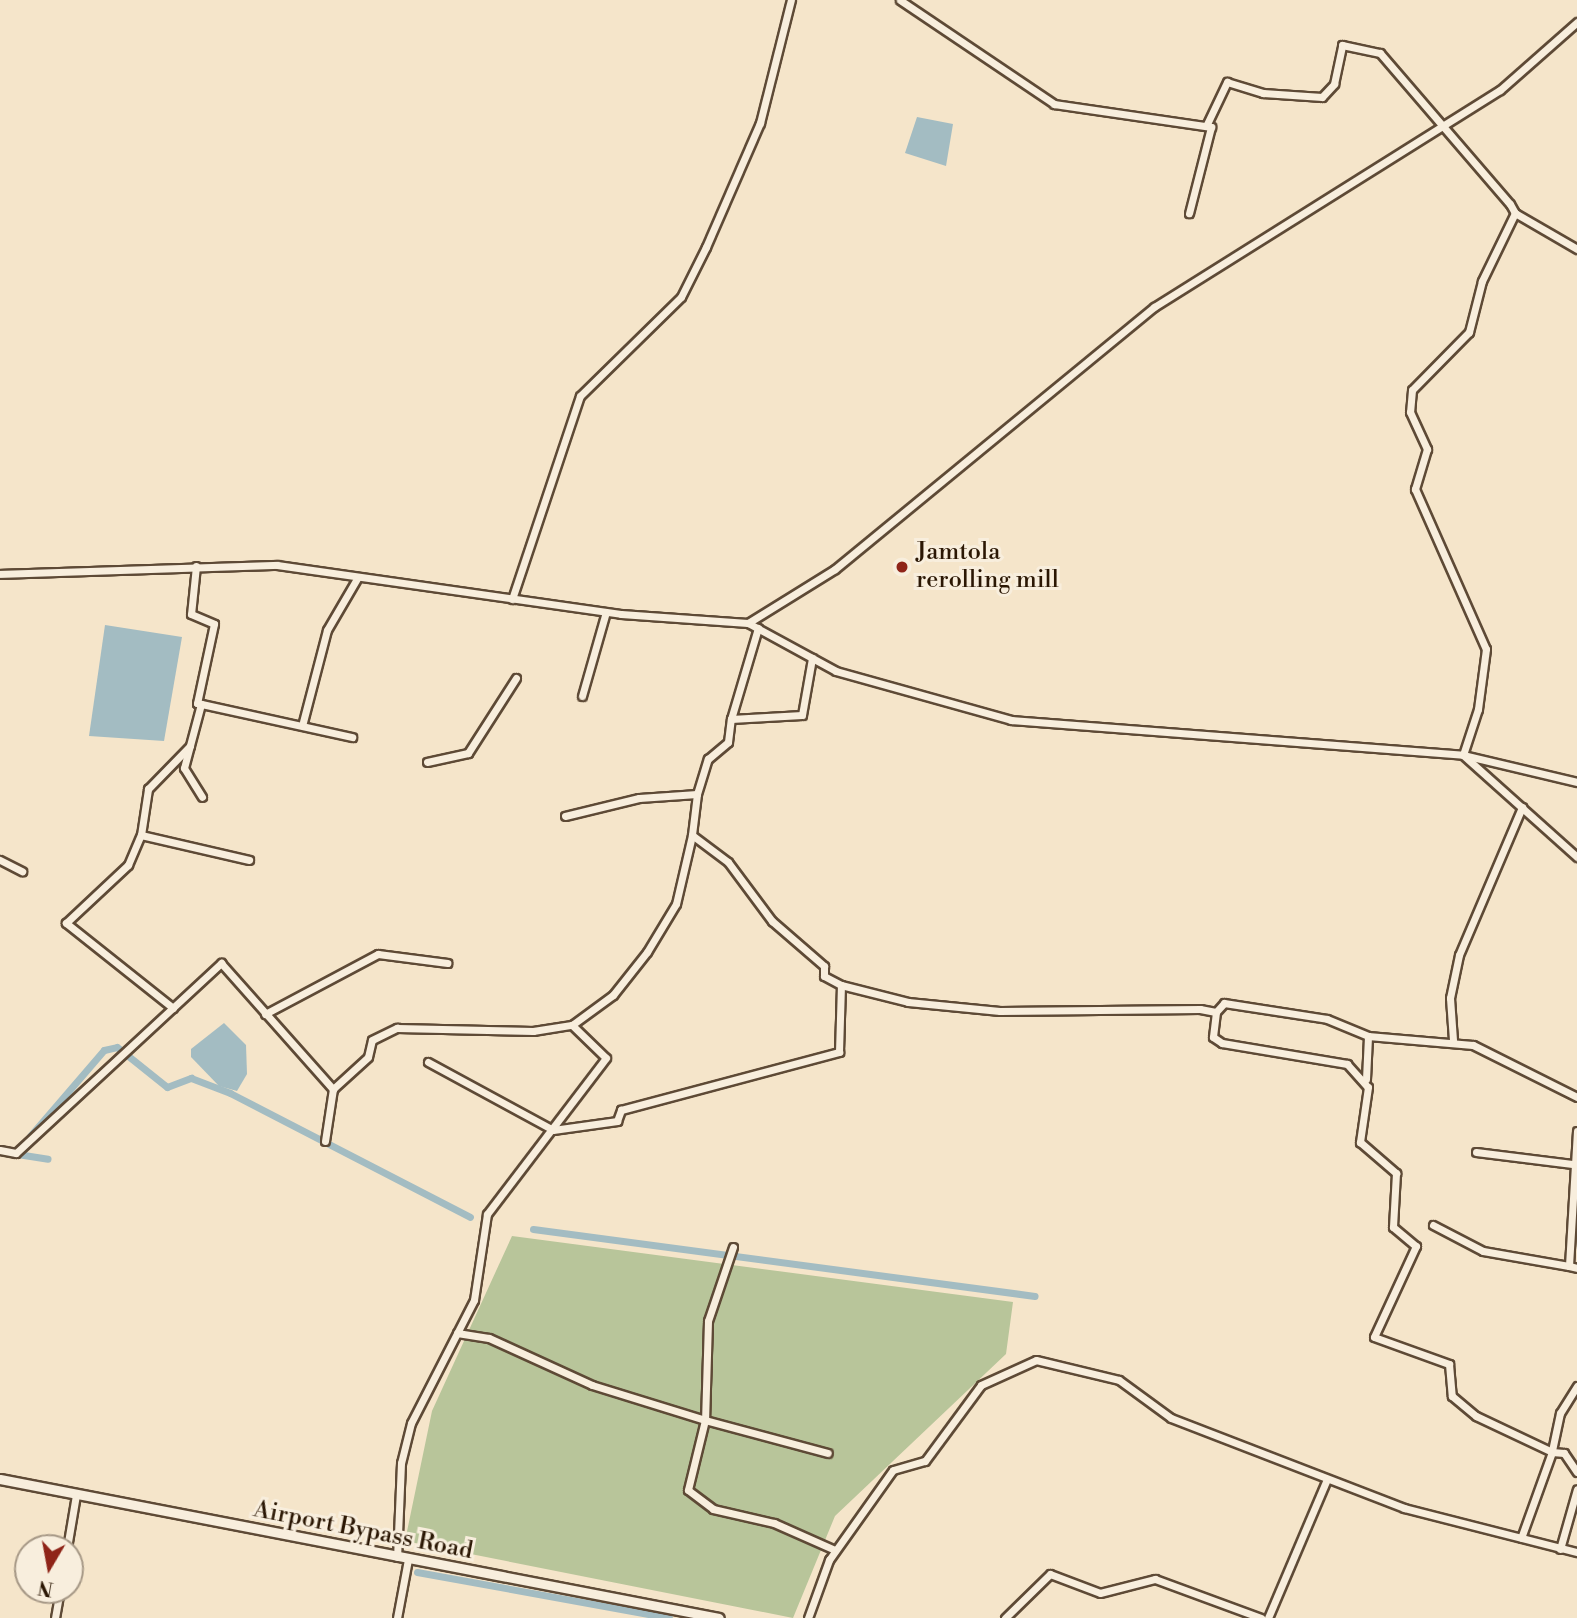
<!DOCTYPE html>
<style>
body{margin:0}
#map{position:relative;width:1577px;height:1618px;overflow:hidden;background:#f5e5ca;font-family:"Libre Bodoni",serif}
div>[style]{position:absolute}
.green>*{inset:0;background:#b8c59a}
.water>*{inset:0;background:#a3bcc2}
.canal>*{height:7px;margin:-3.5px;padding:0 3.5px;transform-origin:3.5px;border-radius:3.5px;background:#a3bcc2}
.roads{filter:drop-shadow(2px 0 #5e4a36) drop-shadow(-2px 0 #5e4a36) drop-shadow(0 2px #5e4a36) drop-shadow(0 -2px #5e4a36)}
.minor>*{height:7px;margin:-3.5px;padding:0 3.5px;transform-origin:3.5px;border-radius:3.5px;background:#f8eedd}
.tertiary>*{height:9px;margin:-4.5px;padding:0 4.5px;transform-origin:4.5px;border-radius:4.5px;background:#f8eedd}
.dots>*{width:19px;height:19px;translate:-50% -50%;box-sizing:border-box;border:4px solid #f8eedd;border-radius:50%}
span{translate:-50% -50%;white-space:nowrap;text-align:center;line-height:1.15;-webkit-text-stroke:6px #f8eedd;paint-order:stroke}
.poi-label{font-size:24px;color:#2b1704}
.left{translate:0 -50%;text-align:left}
.street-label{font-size:24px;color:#2b1704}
.north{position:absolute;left:14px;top:1534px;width:70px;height:70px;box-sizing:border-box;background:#f8eedd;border:2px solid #a69886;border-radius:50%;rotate:190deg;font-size:19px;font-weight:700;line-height:28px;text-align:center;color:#2b1704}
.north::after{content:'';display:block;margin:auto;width:24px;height:32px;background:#8f2418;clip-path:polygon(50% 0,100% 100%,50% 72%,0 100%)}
</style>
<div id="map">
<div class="green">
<i style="clip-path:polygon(512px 1236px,1013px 1302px,1006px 1354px,835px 1516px,793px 1618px,405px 1541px,432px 1411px)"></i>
</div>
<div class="water">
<i style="clip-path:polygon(917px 117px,953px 124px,946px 166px,905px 153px)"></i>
<i style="clip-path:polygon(105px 625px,182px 637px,164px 741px,89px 736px)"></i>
<i style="clip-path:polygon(224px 1023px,246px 1045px,247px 1074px,237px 1091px,219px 1086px,191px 1057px,191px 1049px)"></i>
</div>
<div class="canal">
<i style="left:30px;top:1136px;width:113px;rotate:-49.3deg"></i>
<i style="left:104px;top:1050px;width:13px;rotate:-13deg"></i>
<i style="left:117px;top:1047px;width:64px;rotate:38.7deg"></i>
<i style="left:167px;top:1087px;width:26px;rotate:-21deg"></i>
<i style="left:191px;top:1078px;width:42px;rotate:21deg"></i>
<i style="left:230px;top:1093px;width:270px;rotate:27.3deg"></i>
<i style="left:11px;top:1153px;width:37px;rotate:9deg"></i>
<i style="left:533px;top:1229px;width:506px;rotate:7.6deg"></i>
<i style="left:417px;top:1572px;width:256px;rotate:10.3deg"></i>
</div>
<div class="roads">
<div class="minor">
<i style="left:900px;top:0;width:186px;rotate:34deg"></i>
<i style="left:1054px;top:104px;width:159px;rotate:8.3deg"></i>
<i style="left:1211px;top:127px;width:89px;rotate:104.3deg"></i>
<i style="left:1207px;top:124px;width:47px;rotate:-64.5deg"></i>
<i style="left:1227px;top:82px;width:38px;rotate:17deg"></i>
<i style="left:1263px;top:93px;width:59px;rotate:3.9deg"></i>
<i style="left:1322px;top:97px;width:18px;rotate:-47deg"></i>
<i style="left:1334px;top:84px;width:40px;rotate:-78deg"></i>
<i style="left:1342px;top:45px;width:39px;rotate:12deg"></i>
<i style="left:1380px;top:53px;width:199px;rotate:49.3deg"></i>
<i style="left:1510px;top:204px;width:10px;rotate:61deg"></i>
<i style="left:1515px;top:213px;width:76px;rotate:115.9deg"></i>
<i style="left:1482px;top:281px;width:53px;rotate:104.3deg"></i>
<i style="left:1469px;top:332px;width:81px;rotate:134.5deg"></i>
<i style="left:1412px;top:390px;width:22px;rotate:95deg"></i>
<i style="left:1410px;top:412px;width:41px;rotate:65.3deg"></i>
<i style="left:1427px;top:449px;width:42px;rotate:106.7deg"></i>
<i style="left:1415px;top:489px;width:175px;rotate:66.1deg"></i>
<i style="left:1486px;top:649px;width:61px;rotate:97.6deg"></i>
<i style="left:1478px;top:709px;width:48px;rotate:108.1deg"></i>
<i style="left:1463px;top:755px;width:117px;rotate:13.3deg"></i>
<i style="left:1515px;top:213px;width:72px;rotate:30.1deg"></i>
<i style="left:196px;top:566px;width:48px;rotate:95.9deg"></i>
<i style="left:191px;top:614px;width:25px;rotate:23deg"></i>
<i style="left:214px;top:624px;width:81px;rotate:102.1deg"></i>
<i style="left:197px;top:703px;width:159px;rotate:12.4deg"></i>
<i style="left:0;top:574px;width:277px;rotate:-1.9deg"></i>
<i style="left:277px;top:565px;width:347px;rotate:8.1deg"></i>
<i style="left:621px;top:614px;width:127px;rotate:4.1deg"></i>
<i style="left:748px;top:623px;width:102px;rotate:-31.8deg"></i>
<i style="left:835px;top:569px;width:413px;rotate:-39.4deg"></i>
<i style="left:1154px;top:307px;width:408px;rotate:-32.1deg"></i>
<i style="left:1500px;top:90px;width:103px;rotate:-41.4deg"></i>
<i style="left:512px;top:599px;width:214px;rotate:-71.5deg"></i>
<i style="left:580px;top:396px;width:141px;rotate:-44.4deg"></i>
<i style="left:681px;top:297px;width:56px;rotate:-63.4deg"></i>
<i style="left:706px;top:247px;width:135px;rotate:-66.5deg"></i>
<i style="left:760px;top:123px;width:127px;rotate:-75.9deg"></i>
<i style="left:748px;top:623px;width:100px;rotate:28.6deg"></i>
<i style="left:836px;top:671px;width:182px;rotate:15.6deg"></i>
<i style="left:1011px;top:720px;width:453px;rotate:4.4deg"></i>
<i style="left:1463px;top:755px;width:153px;rotate:41.8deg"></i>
<i style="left:582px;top:696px;width:87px;rotate:-74.1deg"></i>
<i style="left:201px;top:704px;width:66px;rotate:104.9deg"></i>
<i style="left:184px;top:768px;width:34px;rotate:58deg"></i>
<i style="left:731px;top:719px;width:95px;rotate:-73.5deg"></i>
<i style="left:303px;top:722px;width:95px;rotate:-75.4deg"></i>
<i style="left:327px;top:630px;width:61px;rotate:-59.7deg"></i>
<i style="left:427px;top:762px;width:42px;rotate:-12.4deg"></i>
<i style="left:468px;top:753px;width:89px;rotate:-57.4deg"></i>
<i style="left:697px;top:794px;width:41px;rotate:97deg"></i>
<i style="left:692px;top:835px;width:45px;rotate:36.9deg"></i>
<i style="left:728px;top:862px;width:74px;rotate:53.3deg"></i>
<i style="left:772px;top:921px;width:69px;rotate:40.9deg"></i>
<i style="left:824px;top:966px;width:10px;rotate:90deg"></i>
<i style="left:824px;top:976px;width:19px;rotate:28deg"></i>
<i style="left:565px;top:816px;width:76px;rotate:-13.7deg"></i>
<i style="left:639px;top:798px;width:58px;rotate:-3.9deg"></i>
<i style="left:697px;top:794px;width:37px;rotate:-73deg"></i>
<i style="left:708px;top:759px;width:26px;rotate:-40deg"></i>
<i style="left:728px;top:742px;width:23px;rotate:-83deg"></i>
<i style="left:731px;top:719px;width:71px;rotate:-3.2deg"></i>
<i style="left:802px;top:715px;width:58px;rotate:-80deg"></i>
<i style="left:141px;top:835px;width:111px;rotate:13deg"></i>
<i style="left:0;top:860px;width:25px;rotate:27deg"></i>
<i style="left:173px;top:1008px;width:137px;rotate:-141.5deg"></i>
<i style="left:66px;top:923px;width:85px;rotate:-43.1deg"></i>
<i style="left:128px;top:865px;width:33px;rotate:-67deg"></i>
<i style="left:141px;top:835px;width:47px;rotate:-81.3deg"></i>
<i style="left:148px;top:789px;width:60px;rotate:-45.7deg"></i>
<i style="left:1216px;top:1012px;width:12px;rotate:-48deg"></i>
<i style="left:1224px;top:1003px;width:104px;rotate:8.8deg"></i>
<i style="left:1327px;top:1019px;width:44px;rotate:22.5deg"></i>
<i style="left:1368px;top:1036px;width:105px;rotate:4.9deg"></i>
<i style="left:1473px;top:1045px;width:116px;rotate:26.6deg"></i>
<i style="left:265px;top:1014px;width:128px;rotate:-28deg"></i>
<i style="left:378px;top:954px;width:70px;rotate:7.4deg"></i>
<i style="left:572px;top:1025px;width:51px;rotate:-36.2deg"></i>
<i style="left:613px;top:995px;width:55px;rotate:-51.7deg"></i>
<i style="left:647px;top:952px;width:56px;rotate:-58.9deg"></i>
<i style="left:676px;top:904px;width:71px;rotate:-76.9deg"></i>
<i style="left:1453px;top:1040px;width:42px;rotate:-94.1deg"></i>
<i style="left:1450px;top:998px;width:44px;rotate:-78.2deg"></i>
<i style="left:1459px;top:955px;width:161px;rotate:-66.9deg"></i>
<i style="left:428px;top:1062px;width:142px;rotate:28.5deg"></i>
<i style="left:553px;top:1130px;width:65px;rotate:-8deg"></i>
<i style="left:617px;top:1121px;width:12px;rotate:-70deg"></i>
<i style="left:621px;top:1110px;width:226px;rotate:-14.9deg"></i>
<i style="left:839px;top:1052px;width:67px;rotate:-88.3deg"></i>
<i style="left:841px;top:985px;width:69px;rotate:14.2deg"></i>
<i style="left:908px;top:1002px;width:92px;rotate:5.6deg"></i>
<i style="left:1000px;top:1011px;width:200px;rotate:-0.6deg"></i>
<i style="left:1200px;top:1009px;width:16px;rotate:11deg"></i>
<i style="left:1216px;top:1012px;width:25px;rotate:97deg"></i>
<i style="left:1213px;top:1037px;width:11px;rotate:34deg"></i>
<i style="left:1222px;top:1043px;width:127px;rotate:9.5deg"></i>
<i style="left:1347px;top:1064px;width:31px;rotate:48deg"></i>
<i style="left:1368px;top:1087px;width:56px;rotate:98.3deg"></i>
<i style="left:1360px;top:1142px;width:48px;rotate:40.7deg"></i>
<i style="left:1396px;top:1173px;width:54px;rotate:93.2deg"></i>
<i style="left:1393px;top:1227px;width:30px;rotate:40deg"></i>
<i style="left:1416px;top:1246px;width:100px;rotate:114.8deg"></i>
<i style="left:1374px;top:1337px;width:80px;rotate:19.8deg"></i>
<i style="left:1449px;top:1364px;width:32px;rotate:85deg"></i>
<i style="left:1452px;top:1396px;width:31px;rotate:40deg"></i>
<i style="left:1476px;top:1416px;width:84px;rotate:25.3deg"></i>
<i style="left:1552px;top:1452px;width:91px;rotate:109.8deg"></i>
<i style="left:1366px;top:1079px;width:43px;rotate:-87.3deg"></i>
<i style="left:1577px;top:1131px;width:135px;rotate:93.4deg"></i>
<i style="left:1569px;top:1266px;width:8px;rotate:14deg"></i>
<i style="left:325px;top:1141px;width:53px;rotate:-81.3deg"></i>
<i style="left:333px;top:1089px;width:47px;rotate:-42.4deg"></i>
<i style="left:368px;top:1057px;width:17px;rotate:-77deg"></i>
<i style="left:372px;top:1040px;width:28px;rotate:-26deg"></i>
<i style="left:397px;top:1028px;width:136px;rotate:1.3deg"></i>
<i style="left:533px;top:1031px;width:39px;rotate:-9deg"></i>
<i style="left:572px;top:1025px;width:47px;rotate:44.1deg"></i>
<i style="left:606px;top:1058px;width:196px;rotate:127.3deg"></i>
<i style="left:487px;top:1214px;width:87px;rotate:98.6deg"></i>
<i style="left:474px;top:1300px;width:138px;rotate:117.1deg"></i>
<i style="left:411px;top:1423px;width:41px;rotate:104deg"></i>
<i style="left:401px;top:1463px;width:94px;rotate:92.4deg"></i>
<i style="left:0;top:1150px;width:16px;rotate:11deg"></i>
<i style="left:16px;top:1153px;width:280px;rotate:-42.8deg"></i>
<i style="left:221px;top:963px;width:169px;rotate:48.4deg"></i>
<i style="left:1476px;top:1152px;width:97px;rotate:7.1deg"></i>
<i style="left:1433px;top:1225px;width:56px;rotate:27.5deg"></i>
<i style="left:1483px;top:1251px;width:87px;rotate:9.9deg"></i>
<i style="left:733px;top:1247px;width:78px;rotate:108.7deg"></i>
<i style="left:708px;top:1321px;width:99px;rotate:91.7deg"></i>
<i style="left:705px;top:1420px;width:127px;rotate:15deg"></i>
<i style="left:457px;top:1333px;width:32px;rotate:9deg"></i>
<i style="left:489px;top:1338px;width:113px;rotate:24.5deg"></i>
<i style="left:592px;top:1385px;width:118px;rotate:17.2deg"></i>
<i style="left:705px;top:1420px;width:72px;rotate:103.7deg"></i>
<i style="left:688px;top:1490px;width:31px;rotate:37deg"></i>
<i style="left:713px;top:1509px;width:63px;rotate:12.9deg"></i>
<i style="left:774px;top:1523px;width:67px;rotate:23.9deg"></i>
<i style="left:1577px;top:1386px;width:32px;rotate:122deg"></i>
<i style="left:1560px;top:1413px;width:40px;rotate:102deg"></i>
<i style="left:1552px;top:1452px;width:12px;rotate:5deg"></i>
<i style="left:1564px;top:1453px;width:23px;rotate:56deg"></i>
<i style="left:67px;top:1548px;width:54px;rotate:-80.4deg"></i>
<i style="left:1560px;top:1549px;width:62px;rotate:-74.2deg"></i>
<i style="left:55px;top:1618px;width:28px;rotate:-80deg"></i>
<i style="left:397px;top:1618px;width:60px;rotate:-79.4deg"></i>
<i style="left:808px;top:1618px;width:62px;rotate:-70.1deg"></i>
<i style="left:829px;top:1560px;width:110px;rotate:-54.6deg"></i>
<i style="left:893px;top:1470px;width:33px;rotate:-16deg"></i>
<i style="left:925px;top:1461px;width:94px;rotate:-53.6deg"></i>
<i style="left:981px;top:1385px;width:60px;rotate:-24.4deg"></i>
<i style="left:1036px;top:1360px;width:85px;rotate:13.5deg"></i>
<i style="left:1119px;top:1380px;width:64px;rotate:36.2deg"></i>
<i style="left:1171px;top:1418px;width:250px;rotate:21.1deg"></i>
<i style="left:1404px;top:1508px;width:179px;rotate:14.3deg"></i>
<i style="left:1005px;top:1618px;width:63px;rotate:-44.4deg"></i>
<i style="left:1050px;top:1574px;width:53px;rotate:20.8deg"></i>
<i style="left:1100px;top:1593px;width:57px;rotate:-14.3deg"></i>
<i style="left:1155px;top:1579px;width:113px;rotate:20.2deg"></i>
<i style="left:1268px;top:1618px;width:151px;rotate:-67deg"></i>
</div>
<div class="tertiary">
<i style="left:0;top:1479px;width:732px;rotate:10.94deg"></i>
</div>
</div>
<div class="dots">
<i style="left:902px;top:567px;background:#8f2418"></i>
</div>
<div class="poi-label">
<span class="left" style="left:916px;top:567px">Jamtola<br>rerolling mill</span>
</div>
<div class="street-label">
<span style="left:363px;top:1531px;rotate:11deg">Airport Bypass Road</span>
</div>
<div class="north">N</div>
</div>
